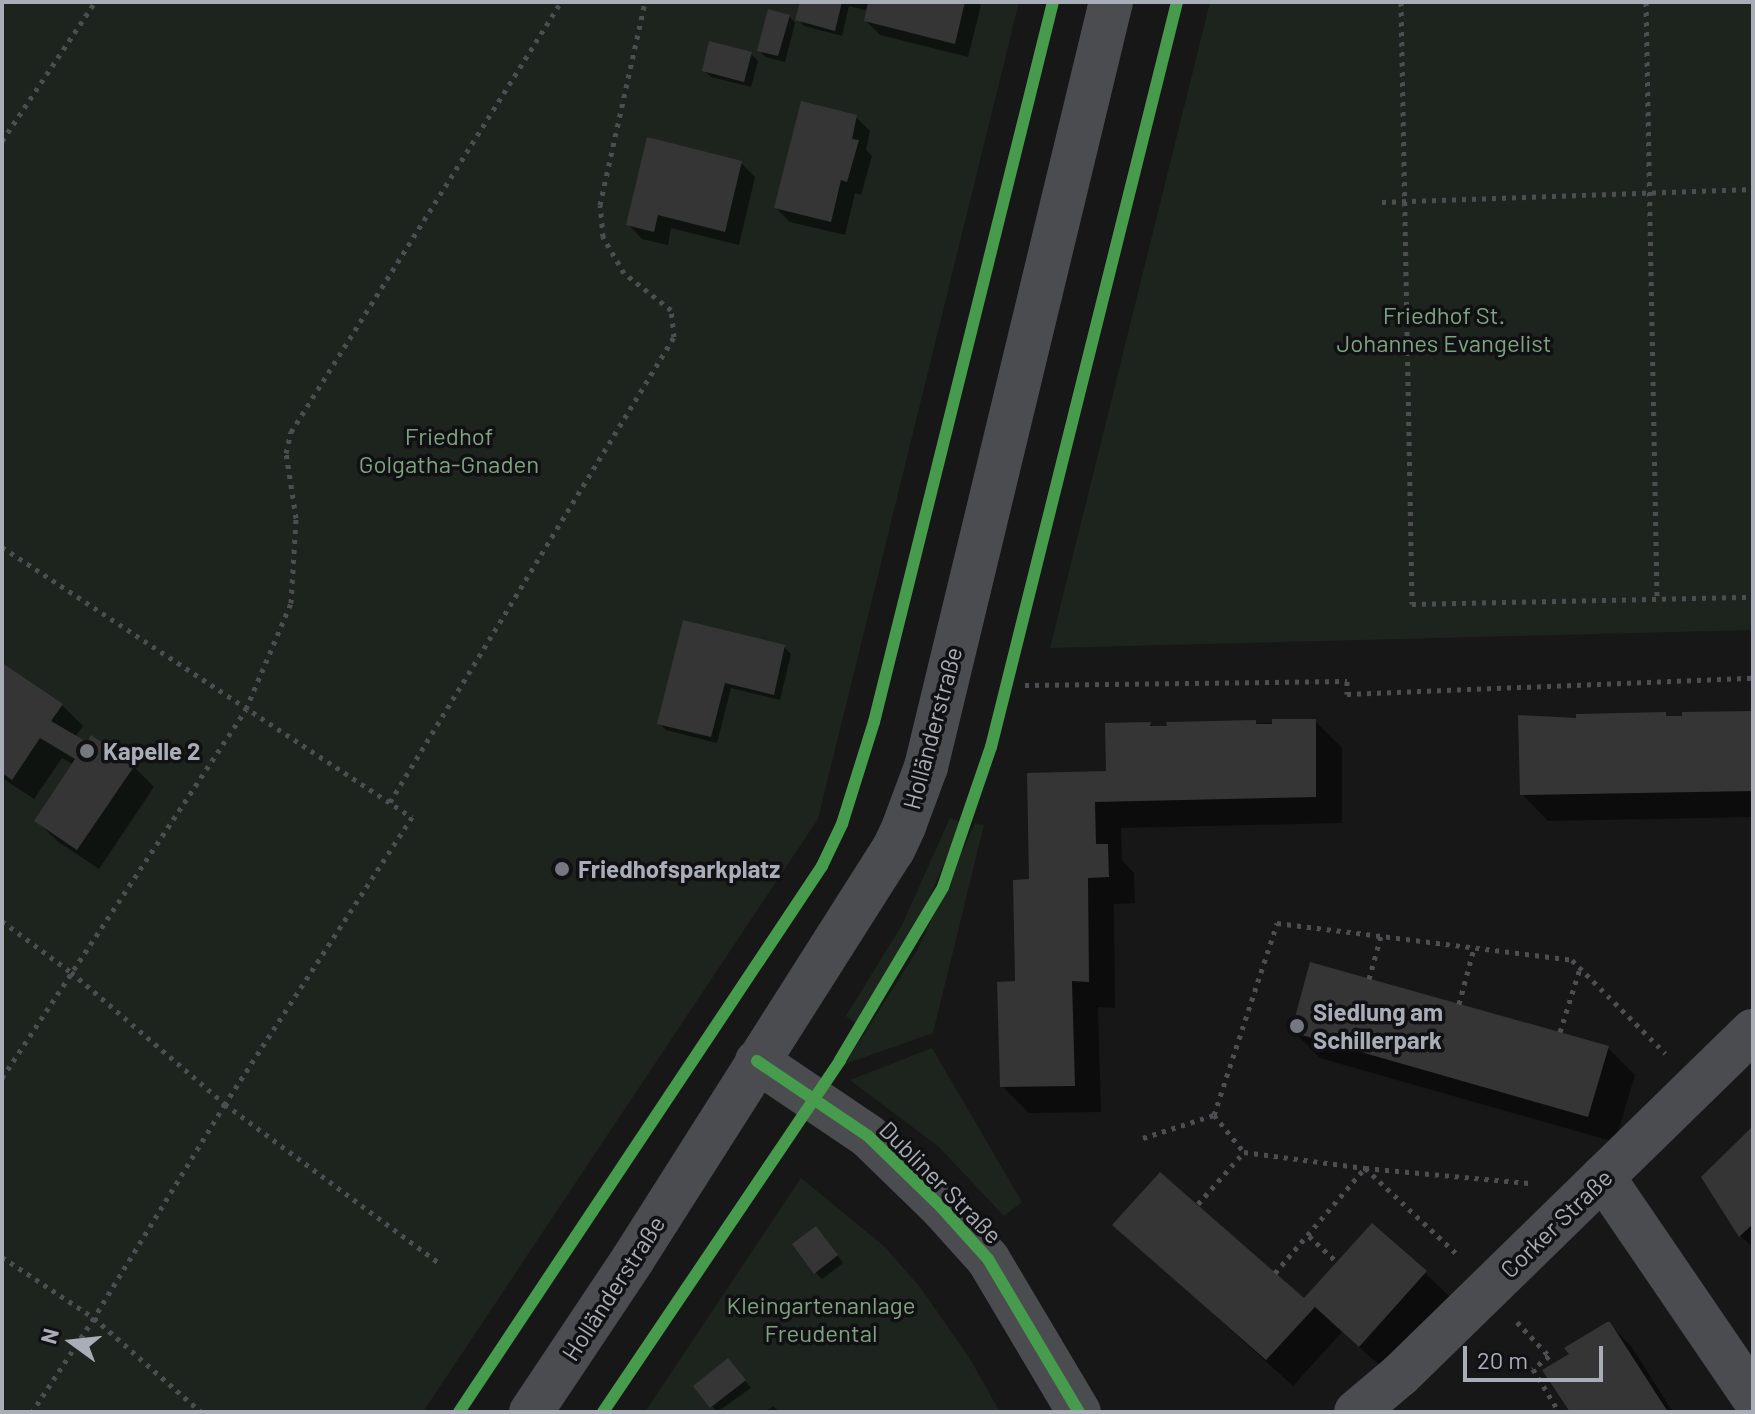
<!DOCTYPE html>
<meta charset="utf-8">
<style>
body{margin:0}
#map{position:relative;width:1755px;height:1414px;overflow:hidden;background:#171717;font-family:Barlow,sans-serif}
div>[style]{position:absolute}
.green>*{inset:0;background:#1d241e}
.shadow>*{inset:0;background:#0007}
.building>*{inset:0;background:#353536}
.path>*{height:5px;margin-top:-2.5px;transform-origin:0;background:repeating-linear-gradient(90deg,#4d4e52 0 4px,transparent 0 10px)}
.minor>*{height:44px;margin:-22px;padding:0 22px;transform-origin:22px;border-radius:22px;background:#4b4c50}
.cycleway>*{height:12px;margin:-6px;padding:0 6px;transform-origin:6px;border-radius:6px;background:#469c4c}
.dots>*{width:22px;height:22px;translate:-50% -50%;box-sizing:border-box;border:4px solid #111113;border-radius:50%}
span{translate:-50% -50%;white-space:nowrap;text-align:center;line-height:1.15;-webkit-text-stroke:7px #111113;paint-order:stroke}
.park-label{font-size:24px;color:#7fa381}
.street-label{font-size:24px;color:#a8adb8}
.poi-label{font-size:24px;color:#a8adb8;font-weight:700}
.left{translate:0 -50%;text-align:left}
.frame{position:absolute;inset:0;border:4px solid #a8adb8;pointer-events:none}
.north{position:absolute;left:32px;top:1302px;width:80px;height:80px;-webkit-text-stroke:6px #111113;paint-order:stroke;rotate:285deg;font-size:22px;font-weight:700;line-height:32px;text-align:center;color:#a8adb8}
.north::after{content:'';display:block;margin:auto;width:28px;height:36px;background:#a8adb8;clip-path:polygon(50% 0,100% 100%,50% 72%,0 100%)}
.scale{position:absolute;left:1463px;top:1346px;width:140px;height:36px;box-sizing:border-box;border:4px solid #a8adb8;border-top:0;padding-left:10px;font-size:24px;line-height:28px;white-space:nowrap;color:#a8adb8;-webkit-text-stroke:6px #111113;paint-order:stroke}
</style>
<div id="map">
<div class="green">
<i style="clip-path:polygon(2px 2px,1019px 2px,818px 819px,423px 1412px,2px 1412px)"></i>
<i style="clip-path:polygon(1210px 2px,1753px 2px,1753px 630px,1050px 648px)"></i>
<i style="clip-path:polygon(950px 818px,962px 822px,926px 905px,856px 1023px,846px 1016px,902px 925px)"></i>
<i style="clip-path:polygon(975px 823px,984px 825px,933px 1033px,845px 1064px,918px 949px)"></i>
<i style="clip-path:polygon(932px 1048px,1022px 1202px,1004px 1216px,939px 1147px,850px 1080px)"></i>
<i style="clip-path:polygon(801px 1178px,884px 1246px,920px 1287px,970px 1359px,1000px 1412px,645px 1412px)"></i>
</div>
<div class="shadow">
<i style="clip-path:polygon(808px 2px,978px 2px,981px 6px,968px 57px,880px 35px,866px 21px,868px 11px,849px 6px,842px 36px,804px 26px,798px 19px)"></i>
<i style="clip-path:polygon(789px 16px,795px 23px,785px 62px,765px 57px,759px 50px)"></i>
<i style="clip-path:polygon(751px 54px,758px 61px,751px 87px,711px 77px,704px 70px)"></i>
<i style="clip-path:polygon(856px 117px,870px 131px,866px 150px,872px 156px,861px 195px,855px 193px,845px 235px,790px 222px,776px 208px)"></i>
<i style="clip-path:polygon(741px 163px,755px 177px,739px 245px,671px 228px,668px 245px,642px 239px,628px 224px)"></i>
<i style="clip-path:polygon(685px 622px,784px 647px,791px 654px,780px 700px,731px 688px,717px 743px,666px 730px,659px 723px)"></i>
<i style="clip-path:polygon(2px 666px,62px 705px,83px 726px,75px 737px,134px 767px,154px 787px,99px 869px,57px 841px,36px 820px,74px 765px,62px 758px,34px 799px,2px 778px)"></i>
<i style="clip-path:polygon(1753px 713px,1753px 817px,1548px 821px,1522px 794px,1578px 720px)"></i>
<i style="clip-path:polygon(1315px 721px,1342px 748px,1342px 823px,1121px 828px,1122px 860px,1134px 873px,1135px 903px,1114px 904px,1115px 1008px,1098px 1007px,1101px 1112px,1029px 1113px,1002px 1086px,1031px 881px,1108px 773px,1150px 724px,1154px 728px)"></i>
<i style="clip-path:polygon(1293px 1031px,1608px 1048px,1635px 1075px,1615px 1142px,1320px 1058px)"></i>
<i style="clip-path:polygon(1753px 1128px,1753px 1248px,1741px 1236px,1703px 1178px)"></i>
<i style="clip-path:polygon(1115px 1225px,1304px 1301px,1425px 1273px,1452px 1299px,1387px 1372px,1342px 1332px,1293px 1386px)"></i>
<i style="clip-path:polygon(823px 1235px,843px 1263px,822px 1279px,816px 1273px)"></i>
<i style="clip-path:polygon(1610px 1325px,1631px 1346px,1673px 1412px,1572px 1412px,1572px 1354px)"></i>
<i style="clip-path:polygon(734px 1367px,751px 1388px,717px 1412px,695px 1387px)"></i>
<i style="clip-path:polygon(773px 1406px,780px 1412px,765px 1412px)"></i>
</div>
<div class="building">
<i style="clip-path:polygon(800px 2px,842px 2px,835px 31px,795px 20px)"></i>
<i style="clip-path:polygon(868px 2px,965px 2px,955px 44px,864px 21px)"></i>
<i style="clip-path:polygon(768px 9px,790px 15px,778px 56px,757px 51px)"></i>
<i style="clip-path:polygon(709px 41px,752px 52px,744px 82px,702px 71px)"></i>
<i style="clip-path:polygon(801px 101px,857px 115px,852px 139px,859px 140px,847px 182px,841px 180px,831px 222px,774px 208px)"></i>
<i style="clip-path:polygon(647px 137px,742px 161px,725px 232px,658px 215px,654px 232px,626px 225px)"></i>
<i style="clip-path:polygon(683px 620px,785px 645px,774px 695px,725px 683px,711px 737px,657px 724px)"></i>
<i style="clip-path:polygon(2px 663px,63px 704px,51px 721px,87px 742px,91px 735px,135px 765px,77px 850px,34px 821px,75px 759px,40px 738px,12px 780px,2px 773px)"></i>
<i style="clip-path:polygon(1753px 711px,1753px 791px,1520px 795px,1518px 715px,1576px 718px,1576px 714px,1666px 712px,1666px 716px,1682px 716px,1682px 712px)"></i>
<i style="clip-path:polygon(1272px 719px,1316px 719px,1316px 797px,1095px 802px,1096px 844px,1108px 844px,1109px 877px,1088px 878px,1089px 982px,1072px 981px,1075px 1086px,1000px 1087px,997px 982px,1015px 981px,1013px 880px,1029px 879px,1027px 773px,1106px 771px,1105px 723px,1151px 722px,1150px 726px,1167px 726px,1166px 722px,1256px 720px,1256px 724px,1272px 724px)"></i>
<i style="clip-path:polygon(1310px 962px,1609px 1046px,1588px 1117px,1291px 1032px)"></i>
<i style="clip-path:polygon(1753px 1126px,1753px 1224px,1739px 1237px,1701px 1177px)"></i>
<i style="clip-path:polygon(1160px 1172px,1304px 1298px,1372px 1223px,1427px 1271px,1359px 1347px,1315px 1307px,1266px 1360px,1112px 1225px)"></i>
<i style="clip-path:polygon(816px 1226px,838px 1255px,814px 1274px,792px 1244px)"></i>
<i style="clip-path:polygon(1607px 1322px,1610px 1322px,1668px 1412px,1570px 1412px,1542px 1370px,1569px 1354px,1564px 1348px)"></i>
<i style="clip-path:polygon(728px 1358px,746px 1380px,710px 1408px,693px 1386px)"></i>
</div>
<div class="path">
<i style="left:1401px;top:2px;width:602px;rotate:88.95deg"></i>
<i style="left:1412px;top:604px;width:341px;rotate:-1.2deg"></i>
<i style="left:1646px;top:2px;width:597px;rotate:88.94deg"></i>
<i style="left:2px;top:141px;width:167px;rotate:-56.2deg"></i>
<i style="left:1382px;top:202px;width:371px;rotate:-2deg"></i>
<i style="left:2px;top:547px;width:491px;rotate:33.4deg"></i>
<i style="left:412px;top:817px;width:343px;rotate:123.1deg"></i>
<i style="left:225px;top:1104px;width:251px;rotate:121.5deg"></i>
<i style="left:94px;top:1318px;width:142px;rotate:41.3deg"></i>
<i style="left:1025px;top:685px;width:322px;rotate:-0.7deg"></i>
<i style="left:1347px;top:681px;width:13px;rotate:90deg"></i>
<i style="left:1347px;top:694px;width:406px;rotate:-2.3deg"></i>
<i style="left:390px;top:802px;width:545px;rotate:-58.59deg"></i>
<i style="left:674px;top:337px;width:27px;rotate:-96deg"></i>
<i style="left:671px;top:310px;width:60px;rotate:-141.8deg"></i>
<i style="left:624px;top:273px;width:42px;rotate:-120.3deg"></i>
<i style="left:603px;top:237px;width:32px;rotate:-95deg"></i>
<i style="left:600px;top:205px;width:208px;rotate:-77.5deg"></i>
<i style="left:2px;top:921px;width:86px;rotate:36.5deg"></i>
<i style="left:71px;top:972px;width:203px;rotate:40.6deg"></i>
<i style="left:225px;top:1104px;width:265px;rotate:36.6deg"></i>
<i style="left:1369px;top:979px;width:45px;rotate:-74.4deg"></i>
<i style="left:1459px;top:1004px;width:58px;rotate:-75deg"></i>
<i style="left:1560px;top:1032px;width:67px;rotate:-72.6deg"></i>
<i style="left:2px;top:1078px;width:442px;rotate:-56.5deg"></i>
<i style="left:246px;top:709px;width:115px;rotate:-67deg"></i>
<i style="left:291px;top:603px;width:85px;rotate:-86.6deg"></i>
<i style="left:296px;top:518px;width:66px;rotate:-98.7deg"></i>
<i style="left:286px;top:453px;width:22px;rotate:-77deg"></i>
<i style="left:291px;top:432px;width:508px;rotate:-57.88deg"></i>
<i style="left:1214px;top:1115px;width:202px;rotate:-71.8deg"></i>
<i style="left:1277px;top:923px;width:297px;rotate:7.1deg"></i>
<i style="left:1572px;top:960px;width:132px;rotate:45deg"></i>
<i style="left:1143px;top:1138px;width:75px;rotate:-17.9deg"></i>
<i style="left:1214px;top:1115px;width:48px;rotate:51deg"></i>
<i style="left:1244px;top:1152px;width:122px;rotate:7.5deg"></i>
<i style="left:1365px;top:1168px;width:167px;rotate:5.2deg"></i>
<i style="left:1198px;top:1204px;width:69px;rotate:-48.5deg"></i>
<i style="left:1309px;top:1236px;width:38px;rotate:43deg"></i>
<i style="left:2px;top:1257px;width:110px;rotate:33.5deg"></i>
<i style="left:94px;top:1318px;width:113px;rotate:123.4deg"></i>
<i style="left:1275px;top:1273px;width:138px;rotate:-49.4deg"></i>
<i style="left:1365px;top:1168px;width:126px;rotate:43.1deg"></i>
<i style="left:1517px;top:1322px;width:47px;rotate:46.7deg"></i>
<i style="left:1549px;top:1356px;width:21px;rotate:141deg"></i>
<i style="left:1533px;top:1369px;width:50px;rotate:58.8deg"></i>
</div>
<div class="minor">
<i style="left:757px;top:1061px;width:134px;rotate:34deg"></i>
<i style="left:868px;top:1136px;width:103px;rotate:44.2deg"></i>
<i style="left:942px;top:1208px;width:69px;rotate:48deg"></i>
<i style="left:988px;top:1259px;width:178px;rotate:59.3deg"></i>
<i style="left:1603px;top:1177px;width:266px;rotate:55.7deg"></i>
<i style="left:531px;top:1412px;width:184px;rotate:-56.3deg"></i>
<i style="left:633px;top:1259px;width:485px;rotate:-57.6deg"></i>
<i style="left:893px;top:850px;width:26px;rotate:-65deg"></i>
<i style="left:904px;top:826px;width:63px;rotate:-69.6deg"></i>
<i style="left:926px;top:767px;width:787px;rotate:-76.41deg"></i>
<i style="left:1356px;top:1412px;width:57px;rotate:-40.1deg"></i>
<i style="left:1400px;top:1375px;width:493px;rotate:-44.3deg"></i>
</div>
<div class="cycleway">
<i style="left:757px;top:1061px;width:134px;rotate:34deg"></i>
<i style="left:868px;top:1136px;width:103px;rotate:44.2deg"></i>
<i style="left:942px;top:1208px;width:69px;rotate:48deg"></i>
<i style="left:988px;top:1259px;width:178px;rotate:59.3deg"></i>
<i style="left:459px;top:1412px;width:656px;rotate:-56.38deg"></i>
<i style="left:822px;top:866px;width:47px;rotate:-64.5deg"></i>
<i style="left:842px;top:824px;width:107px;rotate:-72.6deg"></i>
<i style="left:874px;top:722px;width:742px;rotate:-76.04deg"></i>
<i style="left:603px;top:1412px;width:424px;rotate:-56deg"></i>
<i style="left:840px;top:1060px;width:201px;rotate:-59.2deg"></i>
<i style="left:943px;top:887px;width:148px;rotate:-71.1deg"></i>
<i style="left:991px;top:747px;width:768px;rotate:-75.98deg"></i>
</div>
<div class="dots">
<i style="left:87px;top:751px;background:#757880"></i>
<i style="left:562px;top:869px;background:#757880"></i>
<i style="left:1297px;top:1026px;background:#757880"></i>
</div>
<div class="park-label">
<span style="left:1444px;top:329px">Friedhof St.<br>Johannes Evangelist</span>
<span style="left:449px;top:450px">Friedhof<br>Golgatha-Gnaden</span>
<span style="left:821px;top:1319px">Kleingartenanlage<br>Freudental</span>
</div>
<div class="street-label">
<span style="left:932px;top:728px;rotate:-75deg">Holländerstraße</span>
<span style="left:941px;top:1182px;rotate:45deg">Dubliner Straße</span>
<span style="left:1556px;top:1223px;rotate:-44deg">Corker Straße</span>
<span style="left:613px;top:1288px;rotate:-57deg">Holländerstraße</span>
</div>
<div class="poi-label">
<span class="left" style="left:103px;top:751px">Kapelle 2</span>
<span class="left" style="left:578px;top:869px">Friedhofsparkplatz</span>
<span class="left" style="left:1313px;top:1026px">Siedlung am<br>Schillerpark</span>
</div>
<div class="frame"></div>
<div class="north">N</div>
<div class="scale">20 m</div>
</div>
